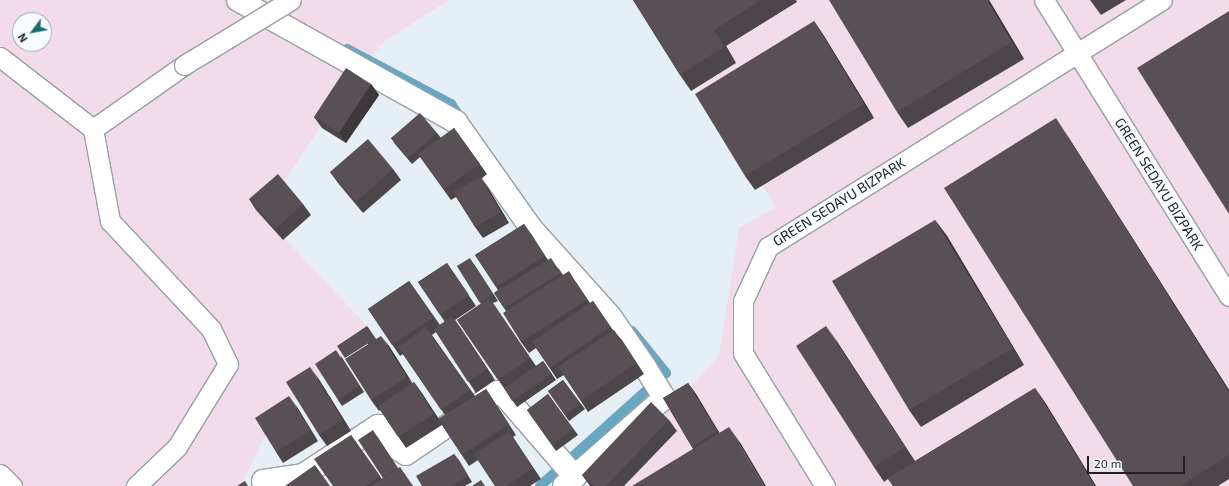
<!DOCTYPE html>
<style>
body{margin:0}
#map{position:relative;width:1229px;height:486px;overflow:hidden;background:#e7eff6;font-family:"Exo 2",sans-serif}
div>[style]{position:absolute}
.industrial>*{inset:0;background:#f3dce9}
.stream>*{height:10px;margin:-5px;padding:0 5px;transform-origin:5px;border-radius:5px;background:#67a7c2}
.roads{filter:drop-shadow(1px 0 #989fa6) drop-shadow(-1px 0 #989fa6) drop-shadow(0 1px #989fa6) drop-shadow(0 -1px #989fa6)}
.lane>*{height:19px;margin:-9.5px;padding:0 9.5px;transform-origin:9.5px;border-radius:9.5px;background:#fff}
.street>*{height:22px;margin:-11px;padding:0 11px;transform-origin:11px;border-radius:11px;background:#fff}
.bridges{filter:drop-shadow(1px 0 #989fa6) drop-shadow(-1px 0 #989fa6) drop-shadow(0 1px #989fa6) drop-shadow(0 -1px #989fa6)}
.lane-bridge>*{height:19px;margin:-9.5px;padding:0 9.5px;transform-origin:9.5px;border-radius:9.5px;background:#fff}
.wall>*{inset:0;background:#4c4549}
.shaded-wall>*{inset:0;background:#3e383c}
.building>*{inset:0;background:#585055}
span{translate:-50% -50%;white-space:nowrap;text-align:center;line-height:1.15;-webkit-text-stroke:4px #f8fbfe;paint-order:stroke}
.street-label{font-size:14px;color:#1f2225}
.north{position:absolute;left:12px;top:12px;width:40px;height:40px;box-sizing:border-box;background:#f8fbfe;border:1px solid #a1a4a7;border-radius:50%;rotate:238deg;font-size:11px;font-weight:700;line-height:16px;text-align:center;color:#1f2225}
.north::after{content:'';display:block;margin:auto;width:14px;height:18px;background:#1f6a72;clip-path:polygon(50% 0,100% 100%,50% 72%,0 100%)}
.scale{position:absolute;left:1087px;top:456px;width:98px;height:18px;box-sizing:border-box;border:2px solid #1f2225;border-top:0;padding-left:5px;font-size:12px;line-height:14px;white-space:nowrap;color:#1f2225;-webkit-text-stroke:3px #f8fbfe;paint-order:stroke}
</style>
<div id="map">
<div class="industrial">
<i style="clip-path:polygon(evenodd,0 0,449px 0,385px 41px,358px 71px,262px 215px,372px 331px,273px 419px,241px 486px,0 486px,0 0,20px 20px,44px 20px,44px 44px,20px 44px,20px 20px)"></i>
<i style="clip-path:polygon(642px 0,1229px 0,1229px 486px,605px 486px,603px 482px,719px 356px,739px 228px,776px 207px)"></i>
</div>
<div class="stream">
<i style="left:347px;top:49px;width:118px;rotate:27.9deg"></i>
<i style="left:451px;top:104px;width:18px;rotate:56deg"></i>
<i style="left:540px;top:486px;width:169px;rotate:-41.9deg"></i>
<i style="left:666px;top:373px;width:54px;rotate:-129deg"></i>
</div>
<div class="roads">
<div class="lane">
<i style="left:1044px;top:0;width:349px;rotate:58deg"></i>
<i style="left:0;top:57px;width:118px;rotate:37.7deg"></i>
<i style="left:93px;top:129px;width:94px;rotate:79.5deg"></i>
<i style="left:110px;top:221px;width:148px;rotate:46.9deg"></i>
<i style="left:211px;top:329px;width:39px;rotate:64deg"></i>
<i style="left:228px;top:364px;width:97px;rotate:121.6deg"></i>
<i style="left:177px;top:447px;width:57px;rotate:136.4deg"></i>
<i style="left:93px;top:129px;width:111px;rotate:-35.1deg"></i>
<i style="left:0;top:474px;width:17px;rotate:45deg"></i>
<i style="left:825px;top:486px;width:156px;rotate:-121.7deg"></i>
<i style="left:743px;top:353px;width:52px;rotate:-90deg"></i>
<i style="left:743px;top:301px;width:60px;rotate:-65.2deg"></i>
<i style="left:768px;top:247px;width:465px;rotate:-32.1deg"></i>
</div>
<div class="street">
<i style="left:238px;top:0;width:250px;rotate:29.2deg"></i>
<i style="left:456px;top:122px;width:130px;rotate:54.7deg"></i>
<i style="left:531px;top:228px;width:118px;rotate:48.1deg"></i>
<i style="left:610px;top:316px;width:62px;rotate:55.5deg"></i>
<i style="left:645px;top:367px;width:36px;rotate:58deg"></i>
<i style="left:664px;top:398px;width:133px;rotate:138.7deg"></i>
<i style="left:263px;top:481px;width:40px;rotate:-8.5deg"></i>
<i style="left:303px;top:475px;width:90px;rotate:-33.2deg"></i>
<i style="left:378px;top:426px;width:4px"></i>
<i style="left:382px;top:426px;width:28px;rotate:55deg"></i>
<i style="left:398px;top:449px;width:9px;rotate:32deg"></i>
<i style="left:406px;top:454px;width:110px;rotate:-34.3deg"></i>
<i style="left:497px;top:392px;width:9px;rotate:27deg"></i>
<i style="left:505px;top:396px;width:107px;rotate:49.2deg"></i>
</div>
</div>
<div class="bridges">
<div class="lane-bridge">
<i style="left:184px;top:65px;width:125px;rotate:-31.3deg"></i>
</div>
</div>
<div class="wall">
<i style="clip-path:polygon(633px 0,796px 0,797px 2px,726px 46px,736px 63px,691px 91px,680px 75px)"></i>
<i style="clip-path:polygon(989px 0,1024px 59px,908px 128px,897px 112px)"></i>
<i style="clip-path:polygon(1090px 0,1126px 0,1101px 15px)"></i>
<i style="clip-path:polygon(814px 21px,824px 36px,874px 118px,755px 190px,745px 176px)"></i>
<i style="clip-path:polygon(371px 84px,379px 95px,346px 143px,322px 128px,314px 117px)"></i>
<i style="clip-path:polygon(454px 128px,487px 174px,481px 179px,488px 188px,509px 223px,483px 238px,475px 227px,456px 197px,451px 200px,420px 157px,412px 164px,395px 144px,391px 138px,437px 133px,441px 138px)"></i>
<i style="clip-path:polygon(1067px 135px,1229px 390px,1229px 479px,1218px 486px,1133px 486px)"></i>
<i style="clip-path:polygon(393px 169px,401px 180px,363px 213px,338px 183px,330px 172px)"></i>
<i style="clip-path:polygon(249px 199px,303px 204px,311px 215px,283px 240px,256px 210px)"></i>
<i style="clip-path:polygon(935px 220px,947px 236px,1024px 365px,921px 427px,909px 410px)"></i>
<i style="clip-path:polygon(524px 224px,548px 260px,559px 269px,563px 275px,576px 282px,590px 303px,593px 301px,613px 330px,622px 340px,644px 374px,588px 412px,564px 375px,557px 379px,536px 348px,529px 353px,521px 342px,506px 311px,494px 293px,498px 290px,475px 255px)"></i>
<i style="clip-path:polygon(447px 263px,476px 306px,455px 320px,495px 380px,476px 393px,436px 332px,432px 335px,475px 396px,486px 389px,516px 435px,513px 437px,541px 479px,530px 486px,495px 486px,478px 460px,469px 466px,442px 425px,406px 448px,380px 410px,379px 411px,371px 400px,367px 326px,376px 339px,389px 346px,412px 384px,414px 382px,439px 419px,445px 415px,403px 354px,400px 356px,368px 309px,409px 281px,440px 325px,445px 322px,418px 282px)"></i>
<i style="clip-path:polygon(474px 264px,498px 301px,493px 303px,536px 366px,543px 361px,556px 380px,517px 407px,457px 320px,481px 304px,457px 266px)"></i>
<i style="clip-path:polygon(836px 340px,915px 461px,1035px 388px,1046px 404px,1096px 486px,893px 486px,888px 479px,884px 482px,874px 467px)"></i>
<i style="clip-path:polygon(341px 356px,364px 392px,342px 406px,338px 400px)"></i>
<i style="clip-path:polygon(318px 378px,351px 431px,327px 446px,319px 435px)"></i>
<i style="clip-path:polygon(563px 380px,585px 409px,569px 421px,548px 391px)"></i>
<i style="clip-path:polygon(688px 383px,696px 394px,719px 433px,741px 444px,693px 449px,663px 398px)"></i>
<i style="clip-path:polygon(548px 394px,578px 435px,556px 451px,527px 410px)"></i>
<i style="clip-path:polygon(297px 407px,318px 441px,283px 463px,276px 452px)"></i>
<i style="clip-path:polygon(669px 420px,677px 431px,624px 486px,590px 486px,582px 475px)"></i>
<i style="clip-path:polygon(351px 435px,382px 479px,383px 478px,377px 436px,398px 468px,413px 486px,333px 486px)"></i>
<i style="clip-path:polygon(454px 454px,472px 482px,465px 486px,422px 486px)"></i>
</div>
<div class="shaded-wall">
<i style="clip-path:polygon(987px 0,989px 0,1024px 59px,1012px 42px)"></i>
<i style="clip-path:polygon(814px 21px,824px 36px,874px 118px,864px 104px)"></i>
<i style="clip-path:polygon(714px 30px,726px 46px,736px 63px,725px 46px)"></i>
<i style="clip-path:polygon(371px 84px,379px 95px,346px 143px,339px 133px)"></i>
<i style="clip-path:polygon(1056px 118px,1067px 135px,1229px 390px,1229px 392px)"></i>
<i style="clip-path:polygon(480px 177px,488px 188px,509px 223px,501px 212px)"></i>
<i style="clip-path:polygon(935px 220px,947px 236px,1024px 365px,1013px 348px)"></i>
<i style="clip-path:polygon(524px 224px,532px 235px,552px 267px,545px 256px)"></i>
<i style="clip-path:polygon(452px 316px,460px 327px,495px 380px,487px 369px)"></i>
<i style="clip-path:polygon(826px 326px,836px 340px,915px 462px,905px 447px)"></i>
<i style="clip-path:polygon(381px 336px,389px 346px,415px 387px,407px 377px)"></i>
<i style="clip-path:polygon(310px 367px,318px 378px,351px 431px,343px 420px)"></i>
<i style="clip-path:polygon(414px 382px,422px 393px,442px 425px,434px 414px)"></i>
<i style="clip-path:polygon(688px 383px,696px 394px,725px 442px,717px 431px)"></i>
<i style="clip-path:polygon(1035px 388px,1046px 404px,1096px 486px,1095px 486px)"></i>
<i style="clip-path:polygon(289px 396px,297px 407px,318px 441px,311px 430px)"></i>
<i style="clip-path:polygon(729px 427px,741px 444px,766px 486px,764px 486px)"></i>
<i style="clip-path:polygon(454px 454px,459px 460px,472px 482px,468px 476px)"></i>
</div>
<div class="building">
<i style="clip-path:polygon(633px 0,761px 0,714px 30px,725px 46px,680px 75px)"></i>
<i style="clip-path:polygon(829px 0,987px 0,1012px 42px,897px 112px)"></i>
<i style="clip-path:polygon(1229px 11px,1229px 214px,1137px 68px)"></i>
<i style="clip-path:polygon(814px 21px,864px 104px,745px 176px,695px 94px)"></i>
<i style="clip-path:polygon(346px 68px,371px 84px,339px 133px,314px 117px)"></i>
<i style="clip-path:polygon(420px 113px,437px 133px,408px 158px,391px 138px)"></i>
<i style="clip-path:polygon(1056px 118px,1229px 392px,1229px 455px,1181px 486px,1133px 486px,944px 188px)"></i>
<i style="clip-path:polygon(454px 128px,480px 164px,444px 189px,418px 154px)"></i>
<i style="clip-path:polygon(368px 139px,393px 169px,356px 202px,330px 172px)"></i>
<i style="clip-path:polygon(278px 174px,303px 204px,275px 229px,249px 199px)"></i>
<i style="clip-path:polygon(480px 177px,501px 212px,475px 227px,454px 192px)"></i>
<i style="clip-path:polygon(935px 220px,1013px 348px,909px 410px,832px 281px)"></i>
<i style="clip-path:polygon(524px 224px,545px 256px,496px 287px,475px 255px)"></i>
<i style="clip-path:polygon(470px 258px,493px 295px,480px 303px,457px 266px)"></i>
<i style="clip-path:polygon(551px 258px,561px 273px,504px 308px,494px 293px)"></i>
<i style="clip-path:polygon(447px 263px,469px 295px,440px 315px,418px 282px)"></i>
<i style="clip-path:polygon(569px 271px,587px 300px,521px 342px,503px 313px)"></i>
<i style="clip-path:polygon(409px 281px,434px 317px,392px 345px,368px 309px)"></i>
<i style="clip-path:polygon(489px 298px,530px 358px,498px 380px,457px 320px)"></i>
<i style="clip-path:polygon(593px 301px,610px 327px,550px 368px,532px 342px)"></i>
<i style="clip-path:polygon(452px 316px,487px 369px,468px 382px,434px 329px)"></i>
<i style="clip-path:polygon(367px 326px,375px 339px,345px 358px,337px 346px)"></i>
<i style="clip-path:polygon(826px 326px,905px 447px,874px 467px,796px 346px)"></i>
<i style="clip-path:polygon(426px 327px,470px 390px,441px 410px,398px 347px)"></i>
<i style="clip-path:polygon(614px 330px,636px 363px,581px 401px,558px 367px)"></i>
<i style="clip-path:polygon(381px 336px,407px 377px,371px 400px,345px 359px)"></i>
<i style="clip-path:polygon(336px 350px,359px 386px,338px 400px,315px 364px)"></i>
<i style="clip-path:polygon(543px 361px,552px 374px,512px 401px,504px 388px)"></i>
<i style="clip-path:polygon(310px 367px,343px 420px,319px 435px,286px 382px)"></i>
<i style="clip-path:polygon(563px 380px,580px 404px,565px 415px,548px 391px)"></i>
<i style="clip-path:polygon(414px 382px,434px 414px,398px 437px,378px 406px)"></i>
<i style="clip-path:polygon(688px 383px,717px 431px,692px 447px,663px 398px)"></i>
<i style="clip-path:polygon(1035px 388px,1095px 486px,893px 486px,888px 478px)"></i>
<i style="clip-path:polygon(486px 389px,509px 424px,462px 455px,438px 419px)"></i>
<i style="clip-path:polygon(548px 394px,573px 429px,552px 445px,527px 410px)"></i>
<i style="clip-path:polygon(289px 396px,311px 430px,276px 452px,255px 418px)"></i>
<i style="clip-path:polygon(651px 402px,669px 420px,606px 486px,594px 486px,582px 475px)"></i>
<i style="clip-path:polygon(729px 427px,764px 486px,632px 486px)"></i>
<i style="clip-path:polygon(373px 430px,397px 468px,383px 478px,358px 440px)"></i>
<i style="clip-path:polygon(509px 431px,533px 468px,506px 486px,495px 486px,474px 454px)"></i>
<i style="clip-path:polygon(351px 435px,380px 476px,366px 486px,333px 486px,314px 459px)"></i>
<i style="clip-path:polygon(454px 454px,468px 476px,451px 486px,422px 486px,416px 476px)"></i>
<i style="clip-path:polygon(315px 465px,330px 486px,285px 486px)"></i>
<i style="clip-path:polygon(400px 467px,413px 486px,371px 486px)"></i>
<i style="clip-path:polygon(481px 480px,485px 486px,472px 486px)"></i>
<i style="clip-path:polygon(245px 481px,248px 486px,237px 486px)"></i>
</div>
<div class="street-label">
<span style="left:1159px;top:184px;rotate:58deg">GREEN SEDAYU BIZPARK</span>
<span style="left:839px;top:202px;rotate:-32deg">GREEN SEDAYU BIZPARK</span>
</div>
<div class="north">N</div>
<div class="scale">20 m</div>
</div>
